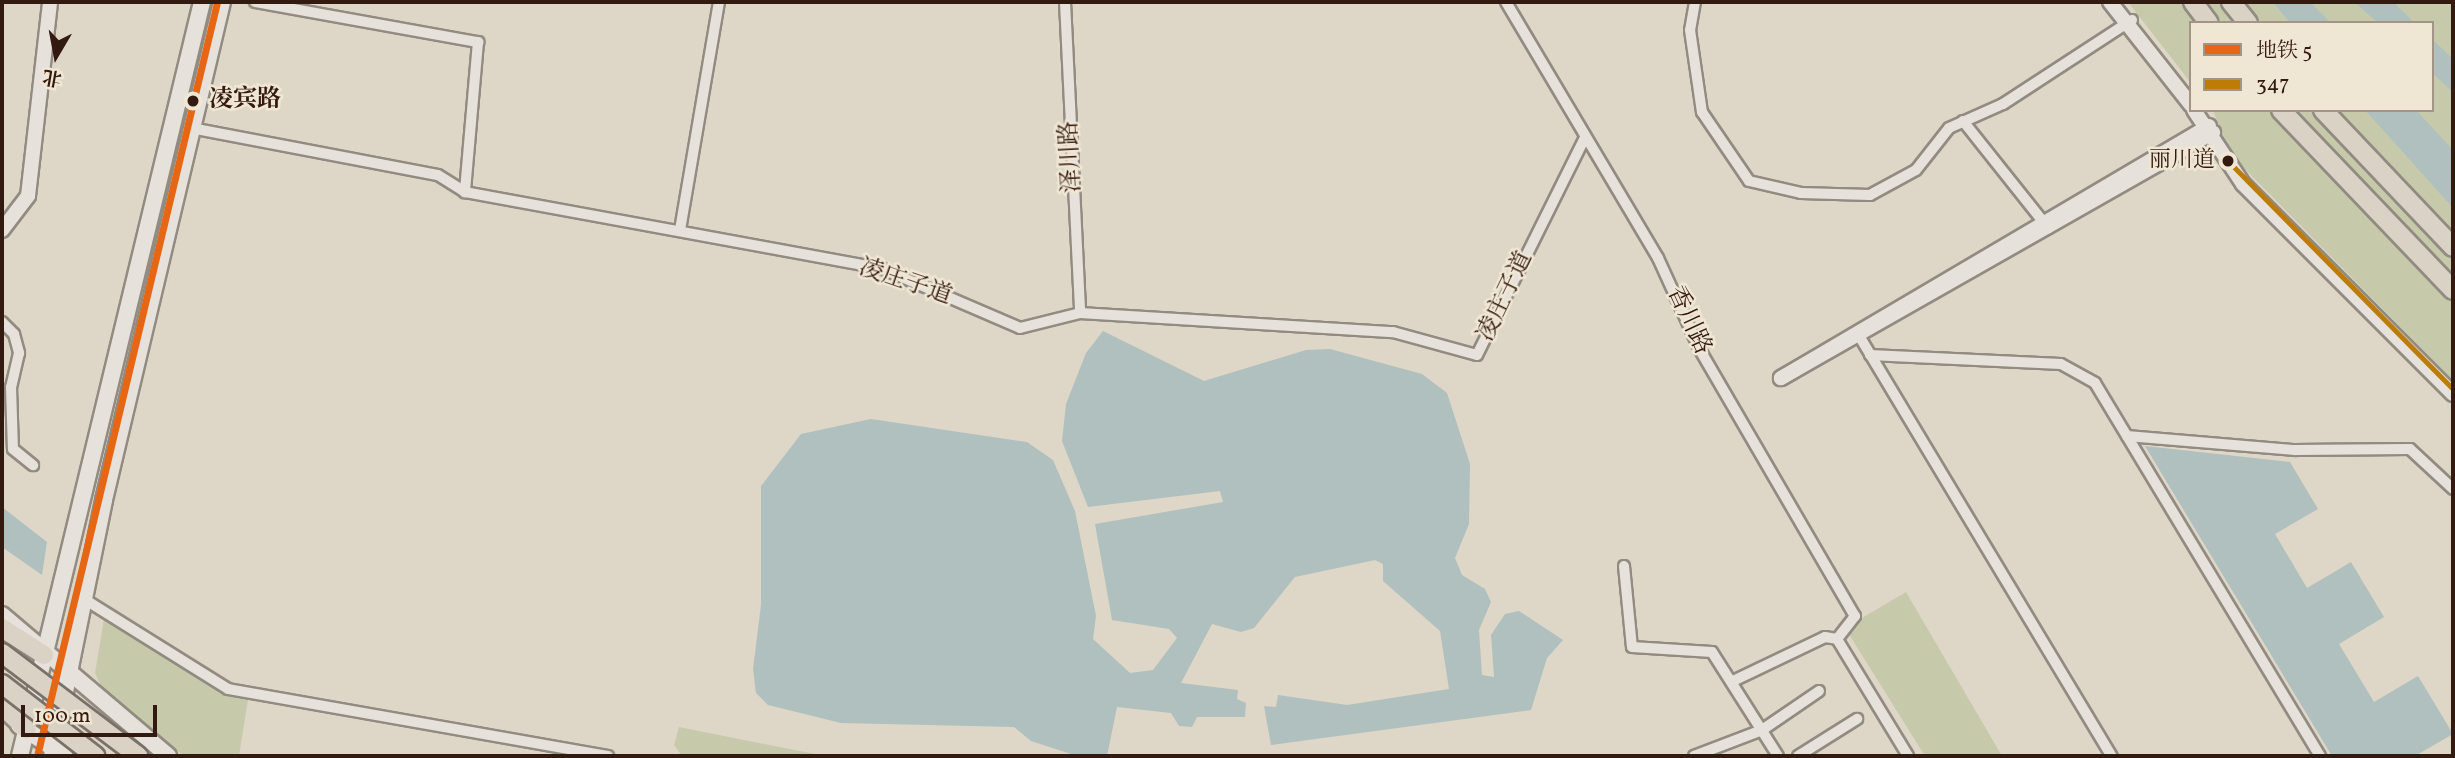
<!DOCTYPE html>
<meta charset="utf-8">
<style>
body{margin:0}
#map{position:relative;width:2455px;height:758px;overflow:hidden;background:#ded6c7;font-family:Vollkorn,"Noto Serif SC",serif}
div>[style]{position:absolute}
.green>*{inset:0;background:#c6caab}
.water>*{inset:0;background:#afc0bf}
.roads{filter:drop-shadow(2px 0 #928b81) drop-shadow(-2px 0 #928b81) drop-shadow(0 2px #928b81) drop-shadow(0 -2px #928b81)}
.minor>*{height:10px;margin:-5px;padding:0 5px;transform-origin:5px;border-radius:5px;background:#e6e1da}
.tertiary>*{height:14px;margin:-7px;padding:0 7px;transform-origin:7px;border-radius:7px;background:#e6e1da}
.secondary>*{height:16px;margin:-8px;padding:0 8px;transform-origin:8px;border-radius:8px;background:#e6e1da}
.trunk>*{height:18px;margin:-9px;padding:0 9px;transform-origin:9px;border-radius:9px;background:#d9d2c5}
.bridges{filter:drop-shadow(2px 0 #7a7169) drop-shadow(-2px 0 #7a7169) drop-shadow(0 2px #7a7169) drop-shadow(0 -2px #7a7169)}
.trunk-bridge>*{height:18px;margin:-9px;padding:0 9px;transform-origin:9px;border-radius:9px;background:#d9d2c5}
.bus-1>*{height:5px;margin:-2.5px;padding:0 2.5px;transform-origin:2.5px;border-radius:2.5px;background:#bc7c05}
.metro-1>*{height:7px;margin:-3.5px;padding:0 3.5px;transform-origin:3.5px;border-radius:3.5px;background:#e76614}
.dots>*{width:19px;height:19px;translate:-50% -50%;box-sizing:border-box;border:4px solid #f0e6d4;border-radius:50%}
span{translate:-50% -50%;white-space:nowrap;text-align:center;line-height:1.15;-webkit-text-stroke:5px #f0e6d4;paint-order:stroke}
.bus-label{font-size:22px;color:#331a11}
.right{translate:-100% -50%;text-align:right}
.stop-label{font-size:24px;color:#331a11;font-weight:700}
.left{translate:0 -50%;text-align:left}
.street-label{font-size:24px;color:#331a11}
.frame{position:absolute;inset:0;border:4px solid #331a11;pointer-events:none}
.legend{position:absolute;left:2189px;top:21px;width:245px;height:91px;box-sizing:border-box;background:#f0e6d4;border:2px solid #a49486;margin:0;padding:9px 12px;list-style:none;font-size:21px;color:#331a11}
.legend li{display:flex;align-items:center;gap:14px;height:35px}
.legend b{width:35px;border:2px solid #a49486}
.north{position:absolute;left:21px;top:21px;width:70px;height:70px;-webkit-text-stroke:5px #f0e6d4;paint-order:stroke;rotate:190deg;font-size:19px;font-weight:700;line-height:28px;text-align:center;color:#331a11}
.north::after{content:'';display:block;margin:auto;width:24px;height:32px;background:#331a11;clip-path:polygon(50% 0,100% 100%,50% 72%,0 100%)}
.scale{position:absolute;left:21px;top:705px;width:136px;height:32px;box-sizing:border-box;border:4px solid #331a11;border-top:0;padding-left:9px;font-size:21px;line-height:24px;white-space:nowrap;color:#331a11;-webkit-text-stroke:5px #f0e6d4;paint-order:stroke}
</style>
<div id="map">
<div class="green">
<i style="clip-path:polygon(2128px 2px,2453px 2px,2453px 380px,2229px 153px,2213px 110px,2432px 110px,2432px 23px,2191px 23px,2191px 83px)"></i>
<i style="clip-path:polygon(1906px 592px,2002px 756px,1925px 756px,1845px 628px)"></i>
<i style="clip-path:polygon(104px 619px,248px 700px,239px 756px,184px 756px,106px 696px,95px 673px)"></i>
<i style="clip-path:polygon(679px 727px,825px 756px,682px 756px,674px 745px)"></i>
</div>
<div class="water">
<i style="clip-path:polygon(2273px 2px,2310px 2px,2331px 23px,2290px 23px)"></i>
<i style="clip-path:polygon(2354px 2px,2393px 2px,2415px 23px,2378px 23px)"></i>
<i style="clip-path:polygon(2432px 39px,2453px 59px,2453px 92px,2432px 73px)"></i>
<i style="clip-path:polygon(2365px 110px,2416px 110px,2453px 150px,2453px 208px)"></i>
<i style="clip-path:polygon(1103px 331px,1204px 381px,1306px 350px,1330px 349px,1422px 374px,1447px 393px,1470px 464px,1469px 524px,1455px 558px,1462px 575px,1485px 589px,1491px 602px,1479px 630px,1482px 675px,1494px 677px,1491px 635px,1505px 614px,1519px 611px,1563px 640px,1547px 658px,1531px 710px,1271px 745px,1264px 706px,1276px 707px,1278px 695px,1347px 705px,1449px 689px,1440px 631px,1383px 581px,1383px 564px,1375px 560px,1295px 577px,1254px 628px,1241px 632px,1212px 624px,1181px 683px,1238px 690px,1237px 699px,1246px 703px,1245px 717px,1197px 717px,1192px 727px,1179px 726px,1171px 713px,1117px 707px,1107px 756px,1077px 756px,1031px 741px,1014px 727px,841px 723px,768px 705px,756px 693px,753px 669px,761px 605px,761px 486px,801px 434px,871px 419px,1027px 442px,1053px 460px,1075px 511px,1096px 616px,1093px 639px,1130px 673px,1153px 670px,1177px 638px,1169px 629px,1112px 620px,1095px 524px,1223px 502px,1220px 491px,1088px 507px,1062px 441px,1066px 404px,1086px 353px)"></i>
<i style="clip-path:polygon(2145px 446px,2290px 462px,2318px 509px,2275px 534px,2307px 588px,2351px 562px,2384px 617px,2339px 644px,2374px 702px,2418px 676px,2453px 734px,2415px 756px,2332px 756px)"></i>
<i style="clip-path:polygon(2px 507px,47px 542px,42px 575px,2px 547px)"></i>
</div>
<div class="roads">
<div class="minor">
<i style="left:255px;top:2px;width:227px;rotate:10.2deg"></i>
<i style="left:478px;top:42px;width:151px;rotate:95deg"></i>
<i style="left:465px;top:192px;width:425px;rotate:10.4deg"></i>
<i style="left:883px;top:269px;width:149px;rotate:23.3deg"></i>
<i style="left:1020px;top:328px;width:62px;rotate:-14deg"></i>
<i style="left:1080px;top:313px;width:314px;rotate:3.5deg"></i>
<i style="left:1393px;top:332px;width:87px;rotate:15.3deg"></i>
<i style="left:1477px;top:355px;width:241px;rotate:-63.6deg"></i>
<i style="left:1065px;top:2px;width:311px;rotate:87.2deg"></i>
<i style="left:1506px;top:2px;width:298px;rotate:59.3deg"></i>
<i style="left:1658px;top:258px;width:101px;rotate:65.5deg"></i>
<i style="left:1700px;top:350px;width:308px;rotate:59.8deg"></i>
<i style="left:1855px;top:616px;width:29px;rotate:128deg"></i>
<i style="left:1695px;top:2px;width:28px;rotate:100deg"></i>
<i style="left:1690px;top:30px;width:83px;rotate:81.7deg"></i>
<i style="left:1702px;top:112px;width:83px;rotate:55.7deg"></i>
<i style="left:1749px;top:181px;width:53px;rotate:13deg"></i>
<i style="left:1801px;top:193px;width:69px;rotate:1.7deg"></i>
<i style="left:1870px;top:195px;width:52px;rotate:-28.5deg"></i>
<i style="left:1916px;top:170px;width:53px;rotate:-51.8deg"></i>
<i style="left:1949px;top:128px;width:59px;rotate:-24deg"></i>
<i style="left:2003px;top:104px;width:154px;rotate:-33.1deg"></i>
<i style="left:1963px;top:121px;width:137px;rotate:51.5deg"></i>
<i style="left:191px;top:128px;width:251px;rotate:10.8deg"></i>
<i style="left:438px;top:175px;width:32px;rotate:32deg"></i>
<i style="left:680px;top:230px;width:231px;rotate:-80.3deg"></i>
<i style="left:2px;top:322px;width:17px;rotate:45deg"></i>
<i style="left:14px;top:334px;width:20px;rotate:75deg"></i>
<i style="left:19px;top:353px;width:35px;rotate:103deg"></i>
<i style="left:11px;top:387px;width:62px;rotate:88.2deg"></i>
<i style="left:13px;top:449px;width:26px;rotate:39deg"></i>
<i style="left:1858px;top:334px;width:493px;rotate:59deg"></i>
<i style="left:1870px;top:355px;width:191px;rotate:2.7deg"></i>
<i style="left:2061px;top:364px;width:39px;rotate:29deg"></i>
<i style="left:2095px;top:383px;width:436px;rotate:58.9deg"></i>
<i style="left:2127px;top:436px;width:169px;rotate:4.8deg"></i>
<i style="left:2295px;top:450px;width:115px;rotate:-0.5deg"></i>
<i style="left:2410px;top:449px;width:59px;rotate:42.9deg"></i>
<i style="left:1624px;top:566px;width:81px;rotate:84.4deg"></i>
<i style="left:1632px;top:647px;width:80px;rotate:3.6deg"></i>
<i style="left:1712px;top:652px;width:123px;rotate:57.6deg"></i>
<i style="left:84px;top:599px;width:170px;rotate:32deg"></i>
<i style="left:228px;top:689px;width:386px;rotate:10deg"></i>
<i style="left:1733px;top:681px;width:102px;rotate:-25.6deg"></i>
<i style="left:1825px;top:637px;width:12px;rotate:9deg"></i>
<i style="left:1837px;top:639px;width:137px;rotate:58.7deg"></i>
<i style="left:1694px;top:756px;width:73px;rotate:-20.9deg"></i>
<i style="left:1762px;top:730px;width:69px;rotate:-34.4deg"></i>
<i style="left:1798px;top:756px;width:70px;rotate:-32.1deg"></i>
</div>
<div class="tertiary">
<i style="left:2110px;top:2px;width:131px;rotate:51.8deg"></i>
<i style="left:2194px;top:110px;width:89px;rotate:56.5deg"></i>
<i style="left:2243px;top:184px;width:297px;rotate:45deg"></i>
<i style="left:2209px;top:126px;width:497px;rotate:149.5deg"></i>
<i style="left:1781px;top:378px;width:497px;rotate:-29.6deg"></i>
<i style="left:2px;top:230px;width:43px;rotate:-52.6deg"></i>
<i style="left:28px;top:196px;width:195px;rotate:-83.5deg"></i>
</div>
<div class="secondary">
<i style="left:2px;top:615px;width:218px;rotate:40.3deg"></i>
<i style="left:19px;top:725px;width:55px;rotate:34deg"></i>
<i style="left:20px;top:756px;width:776px;rotate:-76.43deg"></i>
<i style="left:52px;top:756px;width:261px;rotate:-78.5deg"></i>
<i style="left:104px;top:500px;width:512px;rotate:-76.67deg"></i>
</div>
<div class="trunk">
<i style="left:2193px;top:2px;width:26px;rotate:53deg"></i>
<i style="left:2231px;top:2px;width:27px;rotate:51deg"></i>
<i style="left:2281px;top:110px;width:249px;rotate:46.3deg"></i>
<i style="left:2323px;top:110px;width:189px;rotate:46.5deg"></i>
<i style="left:2px;top:628px;width:50px;rotate:32.7deg"></i>
<i style="left:2px;top:706px;width:34px;rotate:43deg"></i>
</div>
</div>
<div class="bridges">
<div class="trunk-bridge">
<i style="left:2px;top:653px;width:171px;rotate:37.1deg"></i>
<i style="left:2px;top:684px;width:118px;rotate:37.7deg"></i>
</div>
</div>
<div class="bus-1">
<i style="left:2228px;top:161px;width:320px;rotate:45.4deg"></i>
</div>
<div class="metro-1">
<i style="left:37px;top:756px;width:775px;rotate:-76.57deg"></i>
</div>
<div class="dots">
<i style="left:193px;top:101px;background:#331a11"></i>
<i style="left:2228px;top:161px;background:#331a11"></i>
</div>
<div class="bus-label">
<span class="right" style="left:2215px;top:161px">丽川道</span>
</div>
<div class="stop-label">
<span class="left" style="left:209px;top:101px">凌宾路</span>
</div>
<div class="street-label">
<span style="left:1072px;top:157px;rotate:-93deg">泽川路</span>
<span style="left:905px;top:283px;rotate:19deg">凌庄子道</span>
<span style="left:1506px;top:297px;rotate:-64deg">凌庄子道</span>
<span style="left:1688px;top:321px;rotate:65deg">香川路</span>
</div>
<div class="frame"></div>
<ul class="legend">
<li><b style="height:9px;background:#e76614"></b>地铁 5</li>
<li><b style="height:9px;background:#bc7c05"></b>347</li>
</ul>
<div class="north">北</div>
<div class="scale">100 m</div>
</div>
